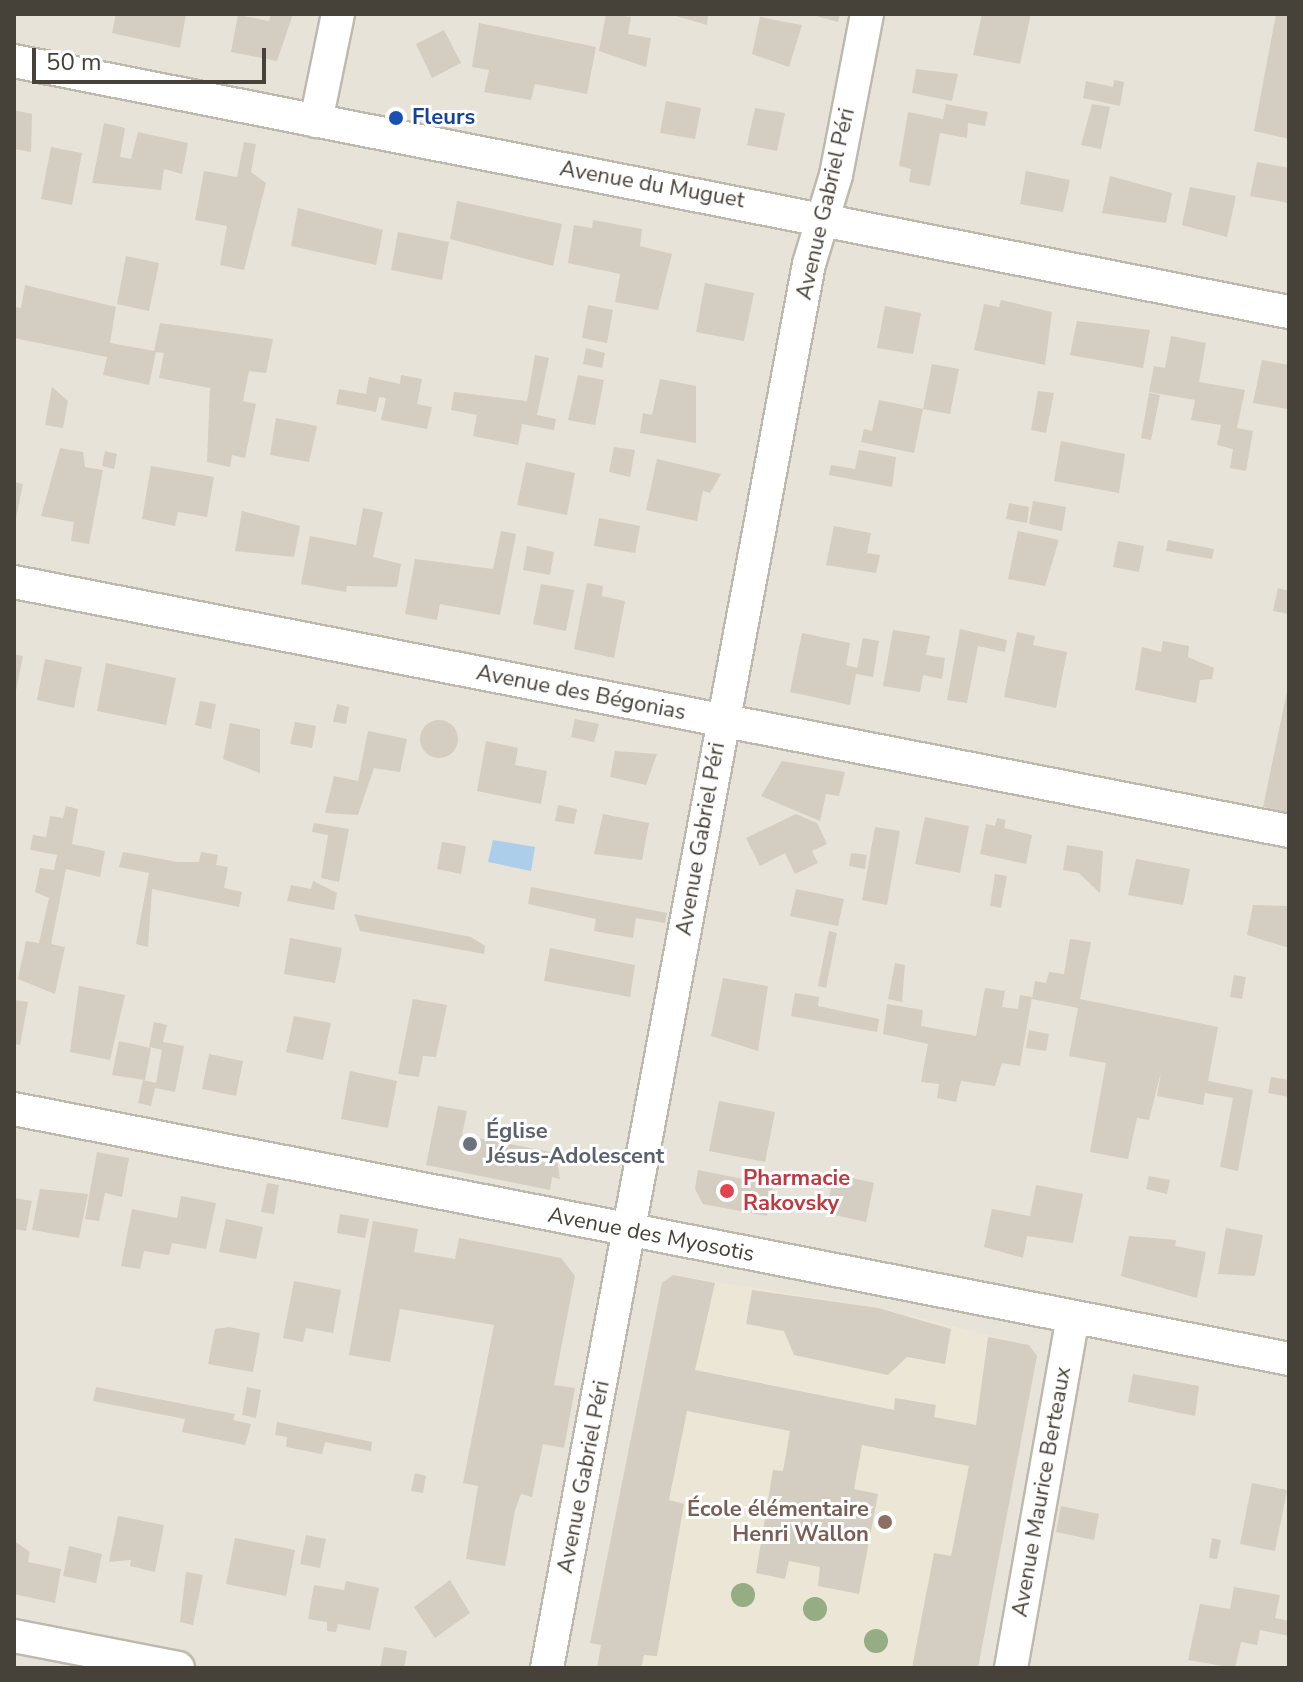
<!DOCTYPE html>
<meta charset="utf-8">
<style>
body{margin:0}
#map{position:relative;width:1303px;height:1682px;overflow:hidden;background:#f3f1ea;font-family:"Nunito Sans",sans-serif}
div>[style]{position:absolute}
.residential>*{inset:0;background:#e7e3d9}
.education>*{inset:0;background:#ebe6d6}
.water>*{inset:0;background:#adceea}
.building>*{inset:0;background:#d4cdc1}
.round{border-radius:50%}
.roads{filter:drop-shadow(2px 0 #beb9ad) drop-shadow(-2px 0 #beb9ad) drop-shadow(0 2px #beb9ad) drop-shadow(0 -2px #beb9ad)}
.street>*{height:32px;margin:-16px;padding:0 16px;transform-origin:16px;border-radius:16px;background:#fff}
.trees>*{width:24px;height:24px;margin:-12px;border-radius:50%;background:#95ac84}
.dots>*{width:22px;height:22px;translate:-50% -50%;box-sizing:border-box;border:4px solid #fff;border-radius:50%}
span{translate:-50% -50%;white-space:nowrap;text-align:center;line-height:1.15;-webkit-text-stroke:6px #fff;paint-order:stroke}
.transit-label{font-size:22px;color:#164399;font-weight:700}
.left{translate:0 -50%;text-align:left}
.street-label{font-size:22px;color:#474239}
.worship-label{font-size:22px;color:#5b616d;font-weight:700}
.health-label{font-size:22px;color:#be3a42;font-weight:700}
.education-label{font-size:22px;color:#785e54;font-weight:700}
.right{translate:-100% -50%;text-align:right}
.frame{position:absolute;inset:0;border:16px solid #474239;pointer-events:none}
.scale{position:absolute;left:32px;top:48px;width:234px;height:36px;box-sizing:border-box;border:4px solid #474239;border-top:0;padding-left:10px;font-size:24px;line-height:28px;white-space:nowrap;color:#474239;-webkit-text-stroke:6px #fff;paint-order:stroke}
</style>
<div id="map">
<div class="residential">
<i style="clip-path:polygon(14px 14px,1289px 14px,1289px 1668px,14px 1668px)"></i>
</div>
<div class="education">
<i style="clip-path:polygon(673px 1275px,878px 1308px,1029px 1345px,1037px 1356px,978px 1668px,597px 1668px,601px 1645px,590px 1643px,662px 1283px)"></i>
</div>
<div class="water">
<i style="clip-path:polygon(493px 840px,535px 847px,531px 871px,488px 862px)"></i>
</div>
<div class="building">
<i style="clip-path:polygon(116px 14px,186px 14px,180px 48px,112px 33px)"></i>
<i style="clip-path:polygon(271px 14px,293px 14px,277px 61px,231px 52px,238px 15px,269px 21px)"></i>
<i style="clip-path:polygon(606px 14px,631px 17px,628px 34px,651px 38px,646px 67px,599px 51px)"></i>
<i style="clip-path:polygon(669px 14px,708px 14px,707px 25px)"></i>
<i style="clip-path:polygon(809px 14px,840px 14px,838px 22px)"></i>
<i style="clip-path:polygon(982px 14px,1031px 14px,1020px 64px,973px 55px)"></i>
<i style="clip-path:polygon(1276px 14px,1289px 14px,1289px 139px,1254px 131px)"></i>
<i style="clip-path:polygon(760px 17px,802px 25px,789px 67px,752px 54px)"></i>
<i style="clip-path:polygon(479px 23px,596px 47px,587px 94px,535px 84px,531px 100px,484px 92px,489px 70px,472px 67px)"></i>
<i style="clip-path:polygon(444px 30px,461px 63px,432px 78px,416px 44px)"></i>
<i style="clip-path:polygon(916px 69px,958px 74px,952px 101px,912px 93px)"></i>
<i style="clip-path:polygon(1114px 80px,1124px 82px,1120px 106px,1083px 98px,1086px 81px,1113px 87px)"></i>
<i style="clip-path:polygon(666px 101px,701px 108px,695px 139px,660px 133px)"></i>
<i style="clip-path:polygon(946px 104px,988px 112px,985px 126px,968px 123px,967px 138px,940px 133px,930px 186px,909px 182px,911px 169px,899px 166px,908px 112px,943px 119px)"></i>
<i style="clip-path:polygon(1092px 104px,1110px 107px,1101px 149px,1081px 145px)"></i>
<i style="clip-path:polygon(755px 108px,785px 113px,777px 151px,747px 145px)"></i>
<i style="clip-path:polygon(14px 110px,32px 114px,31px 152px,14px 149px)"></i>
<i style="clip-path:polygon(104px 123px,125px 128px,120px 157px,131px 159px,138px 132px,188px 143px,182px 174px,164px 169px,161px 190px,92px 183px)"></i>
<i style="clip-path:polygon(244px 142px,256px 144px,251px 172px,266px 183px,244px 270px,220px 265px,227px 226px,195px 220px,204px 171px,237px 177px)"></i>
<i style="clip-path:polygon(51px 147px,82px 153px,72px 205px,41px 199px)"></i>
<i style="clip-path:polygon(1257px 162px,1289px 168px,1289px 203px,1250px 196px)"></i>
<i style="clip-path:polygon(1026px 171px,1070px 180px,1063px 212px,1020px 204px)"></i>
<i style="clip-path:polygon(1110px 176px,1172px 193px,1166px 223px,1102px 213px)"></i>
<i style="clip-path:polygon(1190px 187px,1236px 196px,1227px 237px,1182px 225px)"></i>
<i style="clip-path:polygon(457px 201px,562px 224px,553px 266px,450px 239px)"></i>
<i style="clip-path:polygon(298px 208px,383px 230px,376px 265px,291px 246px)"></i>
<i style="clip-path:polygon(593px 220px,642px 229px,640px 246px,672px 254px,658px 310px,615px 302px,620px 274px,568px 263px,574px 225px,592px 228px)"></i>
<i style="clip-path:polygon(398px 232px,449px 242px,442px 280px,391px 270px)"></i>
<i style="clip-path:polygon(126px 256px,159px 263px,149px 311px,117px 304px)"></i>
<i style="clip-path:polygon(705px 283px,754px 293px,744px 341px,696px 332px)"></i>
<i style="clip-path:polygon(25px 285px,116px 307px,110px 343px,154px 351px,160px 323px,273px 339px,266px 373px,249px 371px,243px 401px,256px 404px,245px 458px,232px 455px,230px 467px,207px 462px,210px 388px,159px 378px,164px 353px,156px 352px,149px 385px,103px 375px,107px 357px,14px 338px,14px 307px,21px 308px)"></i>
<i style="clip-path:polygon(1001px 300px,1052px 312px,1045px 365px,974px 350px,984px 304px,999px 307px)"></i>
<i style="clip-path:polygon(588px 305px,613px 310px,607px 343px,582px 338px)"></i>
<i style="clip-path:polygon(885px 306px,921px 313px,913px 354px,877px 348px)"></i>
<i style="clip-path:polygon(1077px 321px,1150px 330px,1143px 368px,1070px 355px)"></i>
<i style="clip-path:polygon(1171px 336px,1206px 343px,1199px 382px,1245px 390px,1237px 428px,1253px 431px,1246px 471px,1230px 468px,1233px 449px,1217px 445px,1221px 425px,1191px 420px,1195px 400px,1149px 392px,1154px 366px,1165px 368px)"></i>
<i style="clip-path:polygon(586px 348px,605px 353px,602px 368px,583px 364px)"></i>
<i style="clip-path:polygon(535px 355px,549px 358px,537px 415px,556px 419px,554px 430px,522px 424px,518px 445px,473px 436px,477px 415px,451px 410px,454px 392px,527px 401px)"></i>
<i style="clip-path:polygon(1262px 360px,1289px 365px,1288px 409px,1253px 403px)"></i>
<i style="clip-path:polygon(932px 364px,959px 369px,950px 414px,923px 409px)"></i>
<i style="clip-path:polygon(401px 375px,422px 379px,417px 404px,432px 407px,427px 429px,381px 420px,386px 398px,379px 397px,376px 412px,336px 404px,339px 389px,366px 394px,369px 377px,400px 384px)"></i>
<i style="clip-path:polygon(578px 375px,604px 380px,595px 425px,568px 420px)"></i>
<i style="clip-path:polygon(660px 379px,696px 386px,696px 443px,640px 433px,643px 413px,652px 415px)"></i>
<i style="clip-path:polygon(52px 387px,68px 401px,63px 428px,45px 425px)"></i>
<i style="clip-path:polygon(1038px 391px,1054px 393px,1046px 433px,1031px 430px)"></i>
<i style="clip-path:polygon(1149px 393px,1160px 395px,1151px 440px,1141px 438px)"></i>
<i style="clip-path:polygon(879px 400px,923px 409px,914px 453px,861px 442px,864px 429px,872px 431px)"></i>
<i style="clip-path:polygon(276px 418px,317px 426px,309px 462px,270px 455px)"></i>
<i style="clip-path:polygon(1061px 441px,1125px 454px,1119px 493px,1054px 481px)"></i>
<i style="clip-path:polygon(614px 447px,635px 450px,630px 477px,609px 472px)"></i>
<i style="clip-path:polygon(60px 448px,83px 452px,85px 467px,103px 470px,89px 544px,71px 541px,74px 522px,41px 516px)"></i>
<i style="clip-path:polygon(859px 450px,896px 457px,892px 487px,829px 475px,831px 465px,855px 469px)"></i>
<i style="clip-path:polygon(105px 451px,117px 454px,114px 469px,102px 466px)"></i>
<i style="clip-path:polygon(657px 459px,721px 474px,710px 493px,703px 491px,697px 521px,646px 510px)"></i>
<i style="clip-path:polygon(526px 462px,575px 473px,567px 515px,517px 505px)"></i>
<i style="clip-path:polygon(151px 466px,214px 477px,207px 517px,178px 512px,175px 526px,142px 519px)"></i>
<i style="clip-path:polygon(14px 482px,23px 484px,15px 523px,14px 523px)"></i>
<i style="clip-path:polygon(1033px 501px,1066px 507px,1062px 531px,1029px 524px)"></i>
<i style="clip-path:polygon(1009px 503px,1029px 507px,1027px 523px,1006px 519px)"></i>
<i style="clip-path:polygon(363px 508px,383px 512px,373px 557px,401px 564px,397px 587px,347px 586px,346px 592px,301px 584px,310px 536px,356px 545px)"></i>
<i style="clip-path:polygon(242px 511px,300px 526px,294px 557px,235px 551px)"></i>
<i style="clip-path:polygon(599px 518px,640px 526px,635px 553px,594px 546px)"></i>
<i style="clip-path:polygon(834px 526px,871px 533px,867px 553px,880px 555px,876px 573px,826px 565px)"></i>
<i style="clip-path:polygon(501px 531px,516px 534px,500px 615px,440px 604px,437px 620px,405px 614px,415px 559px,493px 569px)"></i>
<i style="clip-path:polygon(1018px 531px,1059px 540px,1045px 586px,1008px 579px)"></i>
<i style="clip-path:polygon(1168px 540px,1214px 549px,1212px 559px,1166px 551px)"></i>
<i style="clip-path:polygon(1118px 541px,1144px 546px,1139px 572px,1113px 567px)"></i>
<i style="clip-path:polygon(527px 546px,554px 552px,550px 575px,523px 570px)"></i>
<i style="clip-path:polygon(587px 583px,603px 586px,602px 596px,625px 601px,614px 658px,574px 649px)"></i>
<i style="clip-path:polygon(541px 584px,574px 590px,566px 631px,533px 624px)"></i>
<i style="clip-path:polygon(1278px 588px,1289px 591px,1289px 614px,1273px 611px)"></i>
<i style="clip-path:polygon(960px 629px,1007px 640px,1005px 652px,978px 646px,967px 703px,947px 700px)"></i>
<i style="clip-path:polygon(893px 630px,930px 636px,926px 655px,945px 658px,942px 679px,923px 675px,920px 692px,883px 686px)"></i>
<i style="clip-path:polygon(1017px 632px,1035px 636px,1033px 645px,1067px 652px,1056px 708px,1004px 697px)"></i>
<i style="clip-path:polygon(802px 633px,850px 643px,846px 665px,857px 668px,863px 638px,879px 641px,873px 677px,856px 674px,850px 705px,790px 692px)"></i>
<i style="clip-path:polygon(1163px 641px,1189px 646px,1188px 657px,1214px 668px,1212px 679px,1200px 680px,1196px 703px,1135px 690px,1142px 647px,1161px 652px)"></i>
<i style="clip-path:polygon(14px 654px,23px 656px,15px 695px,14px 695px)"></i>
<i style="clip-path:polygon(45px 659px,82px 667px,74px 708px,37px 700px)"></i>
<i style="clip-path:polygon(106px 663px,176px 678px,166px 725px,97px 711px)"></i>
<i style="clip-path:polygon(1289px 682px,1289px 813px,1263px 807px)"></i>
<i style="clip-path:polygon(200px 701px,216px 704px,211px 729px,195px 725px)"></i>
<i style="clip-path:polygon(337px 704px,349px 707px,346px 724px,333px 722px)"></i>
<i style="clip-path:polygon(575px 719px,599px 724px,594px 742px,571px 737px)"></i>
<i class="round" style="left:420px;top:720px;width:38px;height:38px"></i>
<i style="clip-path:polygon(295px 722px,316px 726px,312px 748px,290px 744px)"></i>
<i style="clip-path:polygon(230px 723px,260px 729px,260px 773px,223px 759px)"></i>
<i style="clip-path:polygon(368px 731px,407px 739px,400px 772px,374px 768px,358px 815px,325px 813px,334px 776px,358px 781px)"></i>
<i style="clip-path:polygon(486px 741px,518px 748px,515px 765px,547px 771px,541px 804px,477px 791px)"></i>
<i style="clip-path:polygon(615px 751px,657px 754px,646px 785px,610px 777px)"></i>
<i style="clip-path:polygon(782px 761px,845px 772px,839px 796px,826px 794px,820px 821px,761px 796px)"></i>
<i style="clip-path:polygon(558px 805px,577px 809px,574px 824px,555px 821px)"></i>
<i style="clip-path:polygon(66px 806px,78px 809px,72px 844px,105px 851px,100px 877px,66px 869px,51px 944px,65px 947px,55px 994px,18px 979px,26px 941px,39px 943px,49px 898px,35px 892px,40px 868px,54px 870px,57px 855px,30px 850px,33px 835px,46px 837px,50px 816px,63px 818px)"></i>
<i style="clip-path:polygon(603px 814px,649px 823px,642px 860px,594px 854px)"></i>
<i style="clip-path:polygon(796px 814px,817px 823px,827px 844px,812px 851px,818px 863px,795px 874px,785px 853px,760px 866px,746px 838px)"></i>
<i style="clip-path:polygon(925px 817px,969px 826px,960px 873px,915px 864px)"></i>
<i style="clip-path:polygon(997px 818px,1006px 820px,1004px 828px,1032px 835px,1026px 864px,980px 854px,986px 824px,995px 826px)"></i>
<i style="clip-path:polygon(314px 823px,349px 829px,339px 882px,321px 878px,328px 835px,312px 832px)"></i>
<i style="clip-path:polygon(875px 827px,900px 831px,887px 905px,862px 900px)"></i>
<i style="clip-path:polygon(442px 842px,466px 846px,461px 874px,437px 869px)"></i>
<i style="clip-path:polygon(1067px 845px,1103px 851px,1100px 893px,1079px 873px,1063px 870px)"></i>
<i style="clip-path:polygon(123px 852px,178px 862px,199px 862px,201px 852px,218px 855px,216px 865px,228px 867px,224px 888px,242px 892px,239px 907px,152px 889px,148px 947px,136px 944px,149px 873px,119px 867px)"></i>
<i style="clip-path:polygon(851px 853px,867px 855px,865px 869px,849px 866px)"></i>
<i style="clip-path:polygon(1136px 859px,1190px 869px,1183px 905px,1128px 895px)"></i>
<i style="clip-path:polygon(995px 874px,1007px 876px,1001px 908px,990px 906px)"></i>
<i style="clip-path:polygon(313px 881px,337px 893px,334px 910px,287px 901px,291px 885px,311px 889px)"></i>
<i style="clip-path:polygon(531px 887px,667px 913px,665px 923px,636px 918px,633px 938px,594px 931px,596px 919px,528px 904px)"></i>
<i style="clip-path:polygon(796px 889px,844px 899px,838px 926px,790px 916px)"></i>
<i style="clip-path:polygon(1253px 905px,1289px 906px,1289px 948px,1247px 935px)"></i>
<i style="clip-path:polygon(354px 914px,471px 937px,485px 946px,484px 954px,360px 931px)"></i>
<i style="clip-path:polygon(829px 931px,837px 933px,826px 988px,818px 986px)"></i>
<i style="clip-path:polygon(290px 938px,342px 948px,335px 983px,284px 974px)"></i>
<i style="clip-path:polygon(1070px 939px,1091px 942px,1080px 999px,1218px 1027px,1208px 1081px,1253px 1090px,1238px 1171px,1220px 1167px,1233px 1098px,1205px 1093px,1203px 1105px,1157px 1096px,1161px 1072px,1149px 1120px,1137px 1118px,1128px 1159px,1090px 1152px,1106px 1063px,1069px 1056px,1078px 1008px,1032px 999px,1035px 981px,1046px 983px,1049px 972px,1064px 974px)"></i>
<i style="clip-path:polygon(550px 948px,635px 965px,630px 997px,544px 981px)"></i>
<i style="clip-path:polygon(895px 963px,905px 965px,902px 1002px,888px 999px)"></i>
<i style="clip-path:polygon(1234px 975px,1246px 977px,1242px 999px,1230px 997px)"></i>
<i style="clip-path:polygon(723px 978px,768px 986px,758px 1051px,711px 1036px)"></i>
<i style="clip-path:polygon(79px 986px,125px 995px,110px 1060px,70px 1052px)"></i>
<i style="clip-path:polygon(985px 988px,1005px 991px,1002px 1007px,1018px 1009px,1020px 995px,1032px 997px,1020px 1066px,1002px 1063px,995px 1086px,961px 1081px,956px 1102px,937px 1098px,939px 1084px,921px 1082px,928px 1044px,883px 1034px,887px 1004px,923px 1010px,921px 1026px,976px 1036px)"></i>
<i style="clip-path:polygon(795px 993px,819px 997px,818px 1006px,879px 1019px,877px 1032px,791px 1016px)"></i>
<i style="clip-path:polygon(413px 999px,447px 1005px,436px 1057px,423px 1056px,419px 1077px,398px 1074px)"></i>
<i style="clip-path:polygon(14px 1000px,28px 1002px,20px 1045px,14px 1044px)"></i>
<i style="clip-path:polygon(294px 1016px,331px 1023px,323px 1060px,286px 1052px)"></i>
<i style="clip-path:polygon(154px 1022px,167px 1025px,163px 1042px,184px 1046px,175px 1092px,155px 1088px,151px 1106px,138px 1103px,143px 1080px,156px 1083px,162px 1050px,149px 1047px)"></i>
<i style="clip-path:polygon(1029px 1030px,1049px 1034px,1046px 1051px,1026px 1048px)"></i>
<i style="clip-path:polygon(119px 1041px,151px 1048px,145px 1080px,112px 1075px)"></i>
<i style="clip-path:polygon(209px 1054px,243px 1061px,236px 1096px,202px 1089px)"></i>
<i style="clip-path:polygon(350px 1071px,397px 1081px,388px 1128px,341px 1119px)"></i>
<i style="clip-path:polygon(1271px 1077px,1289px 1080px,1289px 1097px,1268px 1093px)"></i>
<i style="clip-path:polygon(719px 1101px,775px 1112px,765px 1162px,709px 1151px)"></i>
<i style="clip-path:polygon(438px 1106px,467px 1111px,462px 1135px,556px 1153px,560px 1179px,552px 1177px,550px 1190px,426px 1165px)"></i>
<i style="clip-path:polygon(97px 1152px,129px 1158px,122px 1197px,105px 1193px,99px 1221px,85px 1219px)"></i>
<i style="clip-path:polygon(698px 1170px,773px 1185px,767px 1216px,703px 1204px,695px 1189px)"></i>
<i style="clip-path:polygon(834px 1174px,874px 1183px,866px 1222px,826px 1213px)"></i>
<i style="clip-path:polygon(1149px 1176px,1170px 1180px,1167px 1194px,1146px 1189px)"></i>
<i style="clip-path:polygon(267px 1183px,279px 1185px,274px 1214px,261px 1212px)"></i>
<i style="clip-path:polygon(1036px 1185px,1083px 1194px,1073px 1243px,1027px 1236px,1023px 1258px,984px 1247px,992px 1209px,1030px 1216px)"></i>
<i style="clip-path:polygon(40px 1189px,88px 1194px,79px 1238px,32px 1230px)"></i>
<i style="clip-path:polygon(181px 1196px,216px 1203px,206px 1249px,172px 1243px,169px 1255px,144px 1251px,140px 1269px,121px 1266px,132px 1209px,177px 1218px)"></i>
<i style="clip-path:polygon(14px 1198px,32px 1201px,26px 1231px,14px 1229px)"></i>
<i style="clip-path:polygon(340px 1214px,369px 1219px,365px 1238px,337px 1233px)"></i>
<i style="clip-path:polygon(226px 1219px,263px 1227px,256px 1259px,219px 1252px)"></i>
<i style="clip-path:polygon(373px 1221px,418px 1229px,414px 1252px,455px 1259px,459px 1238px,561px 1258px,575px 1276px,554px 1385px,575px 1388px,564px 1448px,543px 1444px,532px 1497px,521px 1494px,515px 1510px,505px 1566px,466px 1559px,478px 1486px,463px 1483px,494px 1325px,400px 1309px,390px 1362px,349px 1355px)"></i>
<i style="clip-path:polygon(1226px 1228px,1263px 1235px,1255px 1276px,1218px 1274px)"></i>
<i style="clip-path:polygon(1129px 1236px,1176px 1240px,1175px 1246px,1206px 1252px,1197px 1298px,1121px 1276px)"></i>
<i style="clip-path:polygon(673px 1275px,715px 1283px,695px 1370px,894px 1410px,895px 1398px,936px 1405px,934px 1417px,976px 1425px,988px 1337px,1029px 1345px,1037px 1356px,978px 1668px,912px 1668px,934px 1553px,951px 1556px,969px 1466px,862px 1445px,854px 1489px,878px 1494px,859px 1594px,818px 1586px,820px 1567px,789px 1561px,785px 1579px,756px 1573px,773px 1470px,783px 1471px,790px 1431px,687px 1411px,669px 1500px,684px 1504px,657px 1656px,644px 1655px,641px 1668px,597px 1668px,601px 1645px,590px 1643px,662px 1283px)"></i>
<i style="clip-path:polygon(294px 1281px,341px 1290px,333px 1333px,306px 1328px,303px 1342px,283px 1338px)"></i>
<i style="clip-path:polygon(752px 1290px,878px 1308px,951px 1329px,945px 1364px,907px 1357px,888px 1375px,794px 1355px,784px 1331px,746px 1324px)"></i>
<i style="clip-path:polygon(229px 1327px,260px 1333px,253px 1372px,208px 1364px,215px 1329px)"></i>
<i style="clip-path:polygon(1133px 1374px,1199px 1386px,1195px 1416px,1128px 1402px)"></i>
<i style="clip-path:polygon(96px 1387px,235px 1414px,233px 1420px,251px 1424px,245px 1445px,182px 1432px,185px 1419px,93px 1401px)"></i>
<i style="clip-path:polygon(247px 1387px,261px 1390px,256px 1418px,242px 1415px)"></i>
<i style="clip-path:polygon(277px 1422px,372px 1442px,371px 1451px,325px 1442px,322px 1454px,286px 1447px,287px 1437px,275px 1435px)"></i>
<i style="clip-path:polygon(415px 1473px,426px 1476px,423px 1493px,411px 1491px)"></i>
<i style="clip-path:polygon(1252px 1483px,1287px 1490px,1275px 1551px,1240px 1544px)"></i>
<i style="clip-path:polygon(1061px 1506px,1099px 1514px,1094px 1540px,1056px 1532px)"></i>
<i style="clip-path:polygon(118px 1516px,164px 1525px,155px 1572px,130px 1566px,131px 1560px,109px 1562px)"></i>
<i style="clip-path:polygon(306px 1535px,326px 1539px,320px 1568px,300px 1564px)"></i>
<i style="clip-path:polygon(235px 1538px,295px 1550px,286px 1596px,226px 1584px)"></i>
<i style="clip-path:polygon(1212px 1538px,1221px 1540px,1217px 1559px,1209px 1558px)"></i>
<i style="clip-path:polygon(14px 1541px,30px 1552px,28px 1562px,61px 1569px,55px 1603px,14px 1594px)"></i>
<i style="clip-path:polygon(69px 1546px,102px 1554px,96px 1583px,63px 1576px)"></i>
<i style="clip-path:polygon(186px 1572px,203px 1575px,193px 1625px,180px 1622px)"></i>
<i style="clip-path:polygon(450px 1580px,470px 1613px,435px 1638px,414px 1607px)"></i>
<i style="clip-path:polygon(346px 1581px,379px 1588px,370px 1630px,338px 1624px,336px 1632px,327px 1631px,327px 1622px,308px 1619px,314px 1585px,344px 1590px)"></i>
<i style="clip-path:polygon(1234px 1587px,1280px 1595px,1275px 1618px,1289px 1621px,1289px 1636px,1260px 1630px,1257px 1645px,1241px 1642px,1235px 1668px,1188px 1660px,1200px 1604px,1230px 1609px)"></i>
<i style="clip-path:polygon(384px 1647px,407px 1651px,404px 1668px,380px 1668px)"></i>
</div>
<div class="roads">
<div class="street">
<i style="left:14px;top:61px;width:1299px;rotate:11.14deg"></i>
<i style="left:316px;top:121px;width:109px;rotate:-78.4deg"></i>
<i style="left:14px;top:582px;width:1299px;rotate:11.05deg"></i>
<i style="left:14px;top:1109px;width:1299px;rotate:11.09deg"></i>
<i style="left:14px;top:1636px;width:167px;rotate:11deg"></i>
<i style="left:547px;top:1668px;width:1428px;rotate:-79.43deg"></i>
<i style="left:809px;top:264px;width:93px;rotate:-73.1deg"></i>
<i style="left:836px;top:175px;width:164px;rotate:-79.1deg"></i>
<i style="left:1011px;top:1668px;width:356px;rotate:-80deg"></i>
</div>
</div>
<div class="trees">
<i style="left:743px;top:1595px"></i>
<i style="left:815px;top:1609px"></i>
<i style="left:876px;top:1641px"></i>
</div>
<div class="dots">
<i style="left:396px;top:118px;background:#1a4fb4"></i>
<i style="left:470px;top:1144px;background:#6b7280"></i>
<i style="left:727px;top:1191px;background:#e0444e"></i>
<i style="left:885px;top:1522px;background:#8d6e63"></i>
</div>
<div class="transit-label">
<span class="left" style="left:412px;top:118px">Fleurs</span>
</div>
<div class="street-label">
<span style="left:652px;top:185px;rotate:10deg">Avenue du Muguet</span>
<span style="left:826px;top:204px;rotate:-77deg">Avenue Gabriel Péri</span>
<span style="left:581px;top:693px;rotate:11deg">Avenue des Bégonias</span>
<span style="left:701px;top:839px;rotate:-80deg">Avenue Gabriel Péri</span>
<span style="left:651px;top:1235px;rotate:11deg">Avenue des Myosotis</span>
<span style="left:584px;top:1477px;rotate:-79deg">Avenue Gabriel Péri</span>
<span style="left:1042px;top:1492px;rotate:-80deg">Avenue Maurice Berteaux</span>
</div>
<div class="worship-label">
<span class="left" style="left:486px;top:1144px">Église<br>Jésus-Adolescent</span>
</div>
<div class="health-label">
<span class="left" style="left:743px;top:1191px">Pharmacie<br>Rakovsky</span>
</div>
<div class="education-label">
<span class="right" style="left:869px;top:1522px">École élémentaire<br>Henri Wallon</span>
</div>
<div class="frame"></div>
<div class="scale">50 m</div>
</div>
